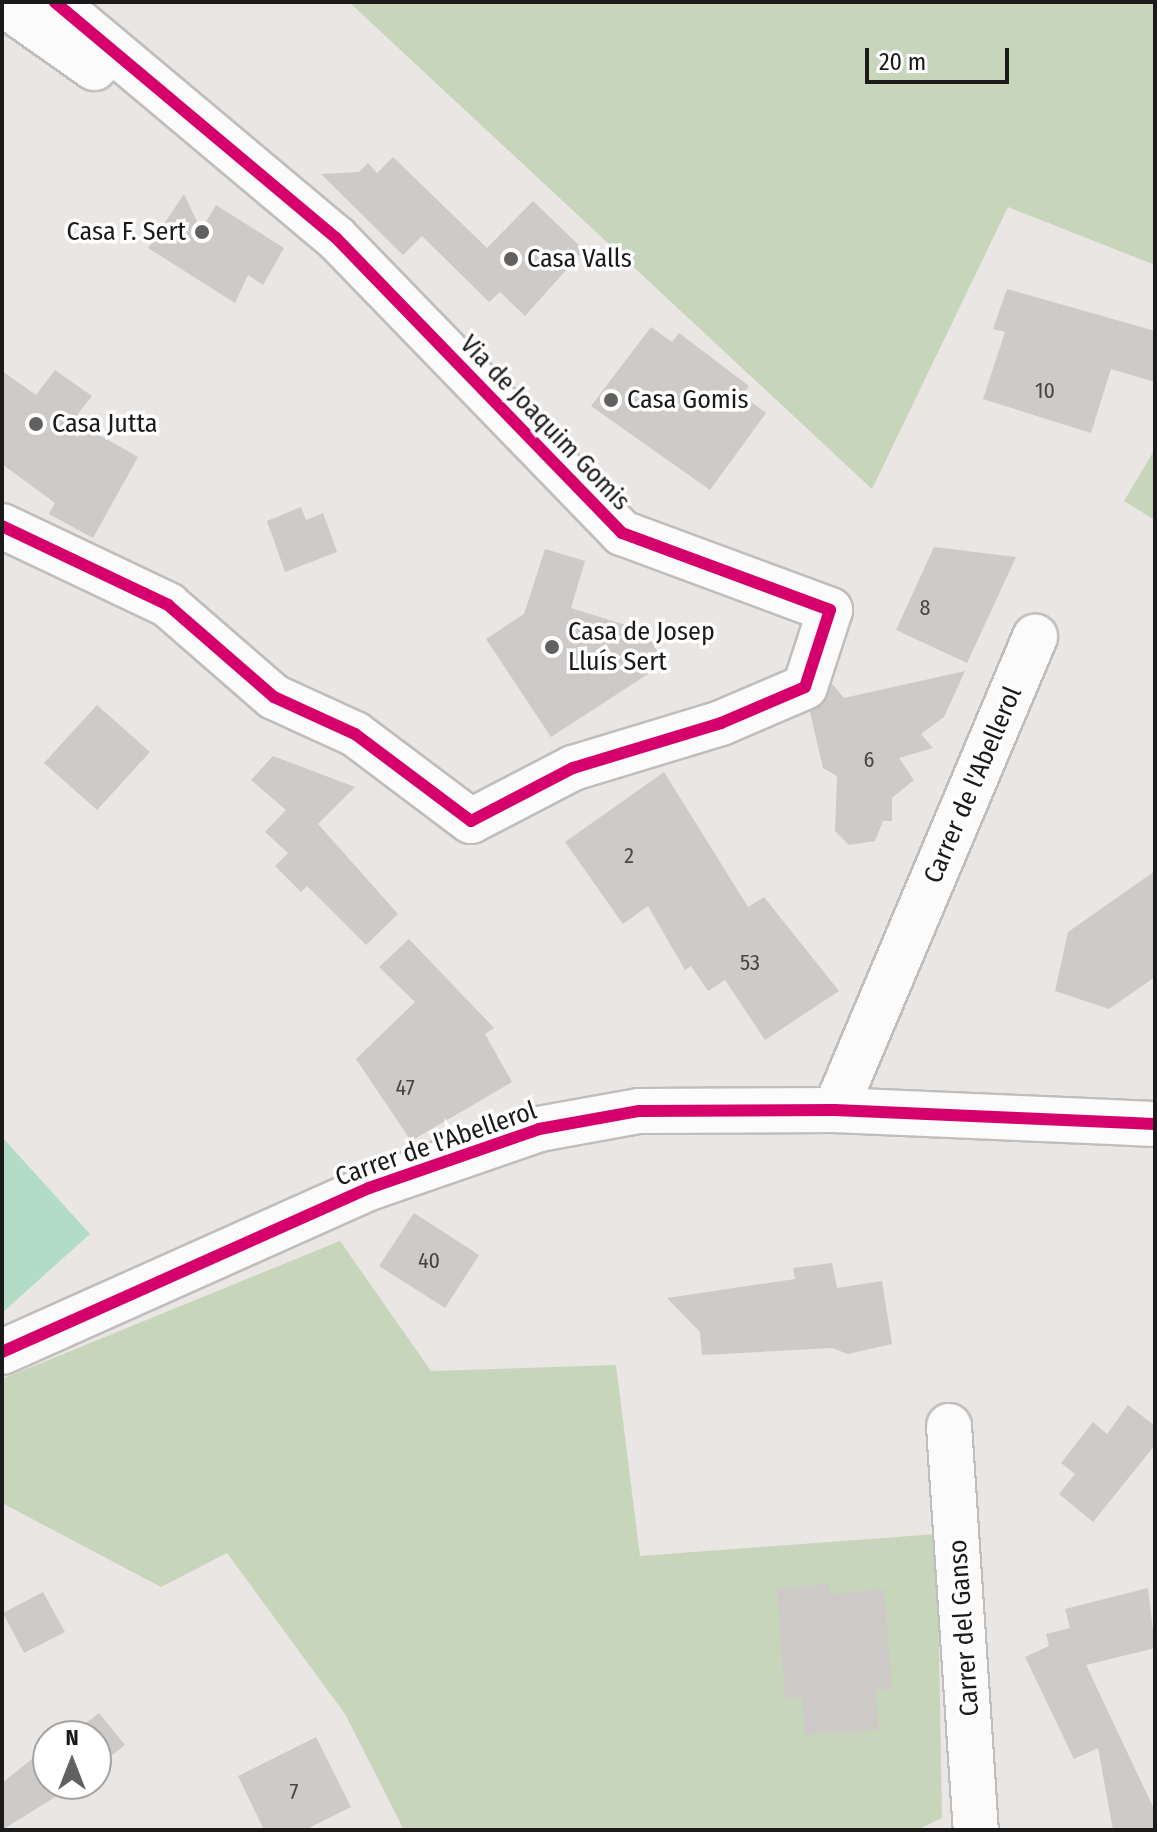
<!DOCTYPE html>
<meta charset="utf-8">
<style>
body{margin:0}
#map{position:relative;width:1157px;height:1832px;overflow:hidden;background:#e9e6e3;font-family:"Fira Sans Condensed",sans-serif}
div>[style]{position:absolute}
.forest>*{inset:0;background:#c7d5ba}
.pitch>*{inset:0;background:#b2dcc5}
.building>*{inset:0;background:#cecac8}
.roads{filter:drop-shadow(2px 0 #c0bebd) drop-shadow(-2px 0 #c0bebd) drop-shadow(0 2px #c0bebd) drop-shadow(0 -2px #c0bebd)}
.street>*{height:44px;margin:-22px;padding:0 22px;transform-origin:22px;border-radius:22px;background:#fcfbfb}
.cycleway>*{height:12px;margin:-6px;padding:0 6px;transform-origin:6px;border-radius:6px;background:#d6006c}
.dots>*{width:22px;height:22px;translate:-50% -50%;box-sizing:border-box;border:4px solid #fff;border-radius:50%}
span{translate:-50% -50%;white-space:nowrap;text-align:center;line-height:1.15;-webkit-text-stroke:7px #fff;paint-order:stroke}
.number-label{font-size:22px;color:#474646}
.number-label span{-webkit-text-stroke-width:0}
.poi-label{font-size:26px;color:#1a1a1a}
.right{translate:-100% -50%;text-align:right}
.left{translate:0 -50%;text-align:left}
.street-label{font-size:26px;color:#1a1a1a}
.frame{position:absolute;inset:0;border:4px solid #1a1a1a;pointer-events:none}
.north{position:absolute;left:32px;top:1720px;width:80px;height:80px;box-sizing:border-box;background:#fff;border:2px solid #a3a3a3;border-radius:50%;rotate:0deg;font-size:22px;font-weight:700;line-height:32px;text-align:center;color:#1a1a1a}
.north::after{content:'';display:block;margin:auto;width:28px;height:36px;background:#626160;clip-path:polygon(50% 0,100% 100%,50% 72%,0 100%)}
.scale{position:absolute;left:865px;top:48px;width:144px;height:36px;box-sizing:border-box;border:4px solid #1a1a1a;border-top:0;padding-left:10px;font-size:24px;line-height:28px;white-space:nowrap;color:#1a1a1a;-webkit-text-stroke:6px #fff;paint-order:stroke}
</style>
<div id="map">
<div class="forest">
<i style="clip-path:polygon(349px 2px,1155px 2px,1155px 265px,1008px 207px,872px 489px)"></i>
<i style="clip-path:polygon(1155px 449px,1155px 520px,1124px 501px)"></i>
<i style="clip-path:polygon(340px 1241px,431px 1371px,616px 1365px,640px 1556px,937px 1534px,942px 1818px,917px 1830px,404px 1830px,345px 1714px,227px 1553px,161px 1587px,2px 1503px,2px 1379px)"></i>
</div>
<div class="pitch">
<i style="clip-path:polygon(2px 1137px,90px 1234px,2px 1313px)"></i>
</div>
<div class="building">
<i style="clip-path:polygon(393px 157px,487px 248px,533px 201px,584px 250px,525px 316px,500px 292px,489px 302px,422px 236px,403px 255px,321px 174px,359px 172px,368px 163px,377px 173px)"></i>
<i style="clip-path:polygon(184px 194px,201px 230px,216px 205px,284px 248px,263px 285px,248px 275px,235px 303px,148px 248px)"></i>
<i style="clip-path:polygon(1007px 289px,1155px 331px,1155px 382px,1111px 369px,1091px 433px,983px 399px,1005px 332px,993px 329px)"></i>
<i style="clip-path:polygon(651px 327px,672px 342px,679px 333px,749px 386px,742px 395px,766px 413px,710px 490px,591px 406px)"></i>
<i style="clip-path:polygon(55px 370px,92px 396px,73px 420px,138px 457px,93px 538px,49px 514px,55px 503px,2px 464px,2px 371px,36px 395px)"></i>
<i style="clip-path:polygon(301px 507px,306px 520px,323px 513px,337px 552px,285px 572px,267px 521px)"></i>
<i style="clip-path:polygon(934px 547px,1016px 557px,967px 663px,896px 630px)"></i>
<i style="clip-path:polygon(545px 549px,585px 561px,571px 608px,645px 631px,665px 663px,551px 737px,486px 639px,524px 614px)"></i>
<i style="clip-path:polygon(965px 671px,944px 717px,921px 734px,933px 748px,899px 758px,914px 780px,892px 798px,892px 821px,883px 821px,875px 841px,849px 845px,835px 831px,837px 776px,823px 768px,810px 712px,832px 684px,844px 698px)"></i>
<i style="clip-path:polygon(97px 705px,150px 752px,97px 810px,44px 763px)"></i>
<i style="clip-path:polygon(273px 756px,355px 787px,318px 824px,398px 914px,366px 945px,307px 886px,301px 892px,275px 866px,288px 853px,265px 832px,286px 810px,251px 780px)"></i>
<i style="clip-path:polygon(664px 772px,748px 907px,764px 897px,839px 991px,765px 1040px,725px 980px,708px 991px,691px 966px,685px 970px,648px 906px,623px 924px,565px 842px)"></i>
<i style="clip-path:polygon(1155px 871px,1155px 977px,1109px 1009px,1055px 991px,1068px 932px)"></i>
<i style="clip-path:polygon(409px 939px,494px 1028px,485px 1034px,512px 1082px,411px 1141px,356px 1059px,415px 1002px,379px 967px)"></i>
<i style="clip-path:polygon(414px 1213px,479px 1255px,445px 1308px,379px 1266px)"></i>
<i style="clip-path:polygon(832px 1263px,837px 1288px,882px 1281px,892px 1344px,848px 1354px,832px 1348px,702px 1355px,700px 1332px,667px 1298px,795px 1279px,793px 1268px)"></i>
<i style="clip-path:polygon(1128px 1405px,1155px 1426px,1155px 1445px,1093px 1522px,1059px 1494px,1075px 1474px,1061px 1463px,1093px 1422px,1107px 1434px)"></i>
<i style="clip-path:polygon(829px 1584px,830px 1594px,884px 1589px,892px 1689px,876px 1691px,879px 1730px,805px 1735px,802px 1697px,785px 1698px,777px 1589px)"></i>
<i style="clip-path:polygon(1148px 1588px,1155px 1648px,1086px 1665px,1155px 1811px,1155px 1830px,1113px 1830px,1098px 1748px,1074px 1759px,1025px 1657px,1049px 1646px,1046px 1634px,1070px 1628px,1065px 1609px)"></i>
<i style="clip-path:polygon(43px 1592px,65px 1632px,24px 1653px,3px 1613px)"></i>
<i style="clip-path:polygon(99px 1713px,125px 1745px,96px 1768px,96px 1736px,69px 1736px)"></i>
<i style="clip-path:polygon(316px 1737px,351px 1807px,305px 1830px,264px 1830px,238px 1776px)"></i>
<i style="clip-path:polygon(48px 1746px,48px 1784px,76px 1784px,2px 1830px,2px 1783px)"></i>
</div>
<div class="roads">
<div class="street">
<i style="left:2px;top:3px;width:113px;rotate:35.2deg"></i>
<i style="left:2px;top:526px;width:184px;rotate:25.4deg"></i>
<i style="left:168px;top:605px;width:140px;rotate:41deg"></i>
<i style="left:274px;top:697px;width:89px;rotate:24.6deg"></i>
<i style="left:355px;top:734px;width:145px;rotate:36.9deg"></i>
<i style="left:471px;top:821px;width:115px;rotate:-27.5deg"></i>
<i style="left:573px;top:768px;width:155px;rotate:-16.9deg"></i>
<i style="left:721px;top:723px;width:91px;rotate:-23.2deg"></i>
<i style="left:805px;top:687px;width:81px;rotate:-72deg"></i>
<i style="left:830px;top:610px;width:222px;rotate:-159.7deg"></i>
<i style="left:622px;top:533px;width:411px;rotate:-134.1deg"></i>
<i style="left:336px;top:238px;width:367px;rotate:-140deg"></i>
<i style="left:835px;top:1110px;width:514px;rotate:-67.08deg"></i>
<i style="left:2px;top:1352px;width:402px;rotate:-24.1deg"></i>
<i style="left:369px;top:1188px;width:180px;rotate:-19.1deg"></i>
<i style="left:539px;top:1129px;width:102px;rotate:-10.2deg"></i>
<i style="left:639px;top:1111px;width:196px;rotate:-0.3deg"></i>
<i style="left:835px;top:1110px;width:320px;rotate:2.5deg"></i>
<i style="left:949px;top:1426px;width:405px;rotate:86.2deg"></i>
</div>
</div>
<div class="cycleway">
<i style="left:2px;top:526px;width:184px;rotate:25.4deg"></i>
<i style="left:168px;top:605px;width:140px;rotate:41deg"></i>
<i style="left:274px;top:697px;width:89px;rotate:24.6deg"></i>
<i style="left:355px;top:734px;width:145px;rotate:36.9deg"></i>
<i style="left:471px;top:821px;width:115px;rotate:-27.5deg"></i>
<i style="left:573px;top:768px;width:155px;rotate:-16.9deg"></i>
<i style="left:721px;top:723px;width:91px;rotate:-23.2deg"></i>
<i style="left:805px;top:687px;width:81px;rotate:-72deg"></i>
<i style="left:830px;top:610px;width:222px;rotate:-159.7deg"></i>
<i style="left:622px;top:533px;width:411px;rotate:-134.1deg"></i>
<i style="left:336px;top:238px;width:367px;rotate:-140deg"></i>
<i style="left:2px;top:1352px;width:402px;rotate:-24.1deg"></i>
<i style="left:369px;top:1188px;width:180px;rotate:-19.1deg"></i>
<i style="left:539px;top:1129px;width:102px;rotate:-10.2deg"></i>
<i style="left:639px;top:1111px;width:196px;rotate:-0.3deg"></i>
<i style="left:835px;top:1110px;width:320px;rotate:2.5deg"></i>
</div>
<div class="dots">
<i style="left:202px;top:232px;background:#626160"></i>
<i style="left:511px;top:259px;background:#626160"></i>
<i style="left:611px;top:400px;background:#626160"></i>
<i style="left:36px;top:424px;background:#626160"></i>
<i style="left:552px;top:647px;background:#626160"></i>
</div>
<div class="number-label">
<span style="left:1045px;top:391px">10</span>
<span style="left:925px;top:608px">8</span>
<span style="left:869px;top:760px">6</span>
<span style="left:629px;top:856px">2</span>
<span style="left:750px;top:963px">53</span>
<span style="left:405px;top:1088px">47</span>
<span style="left:429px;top:1261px">40</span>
<span style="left:294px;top:1792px">7</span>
</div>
<div class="poi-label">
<span class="right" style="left:186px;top:232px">Casa F. Sert</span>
<span class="left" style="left:527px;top:259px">Casa Valls</span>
<span class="left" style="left:627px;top:400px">Casa Gomis</span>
<span class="left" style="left:52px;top:424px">Casa Jutta</span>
<span class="left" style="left:568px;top:647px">Casa de Josep<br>Lluís Sert</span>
</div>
<div class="street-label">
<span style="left:545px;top:423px;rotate:46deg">Via de Joaquim Gomis</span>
<span style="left:973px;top:785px;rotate:-67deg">Carrer de l'Abellerol</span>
<span style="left:436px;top:1144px;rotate:-19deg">Carrer de l'Abellerol</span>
<span style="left:964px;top:1628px;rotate:-94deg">Carrer del Ganso</span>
</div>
<div class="frame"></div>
<div class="north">N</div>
<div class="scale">20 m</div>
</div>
